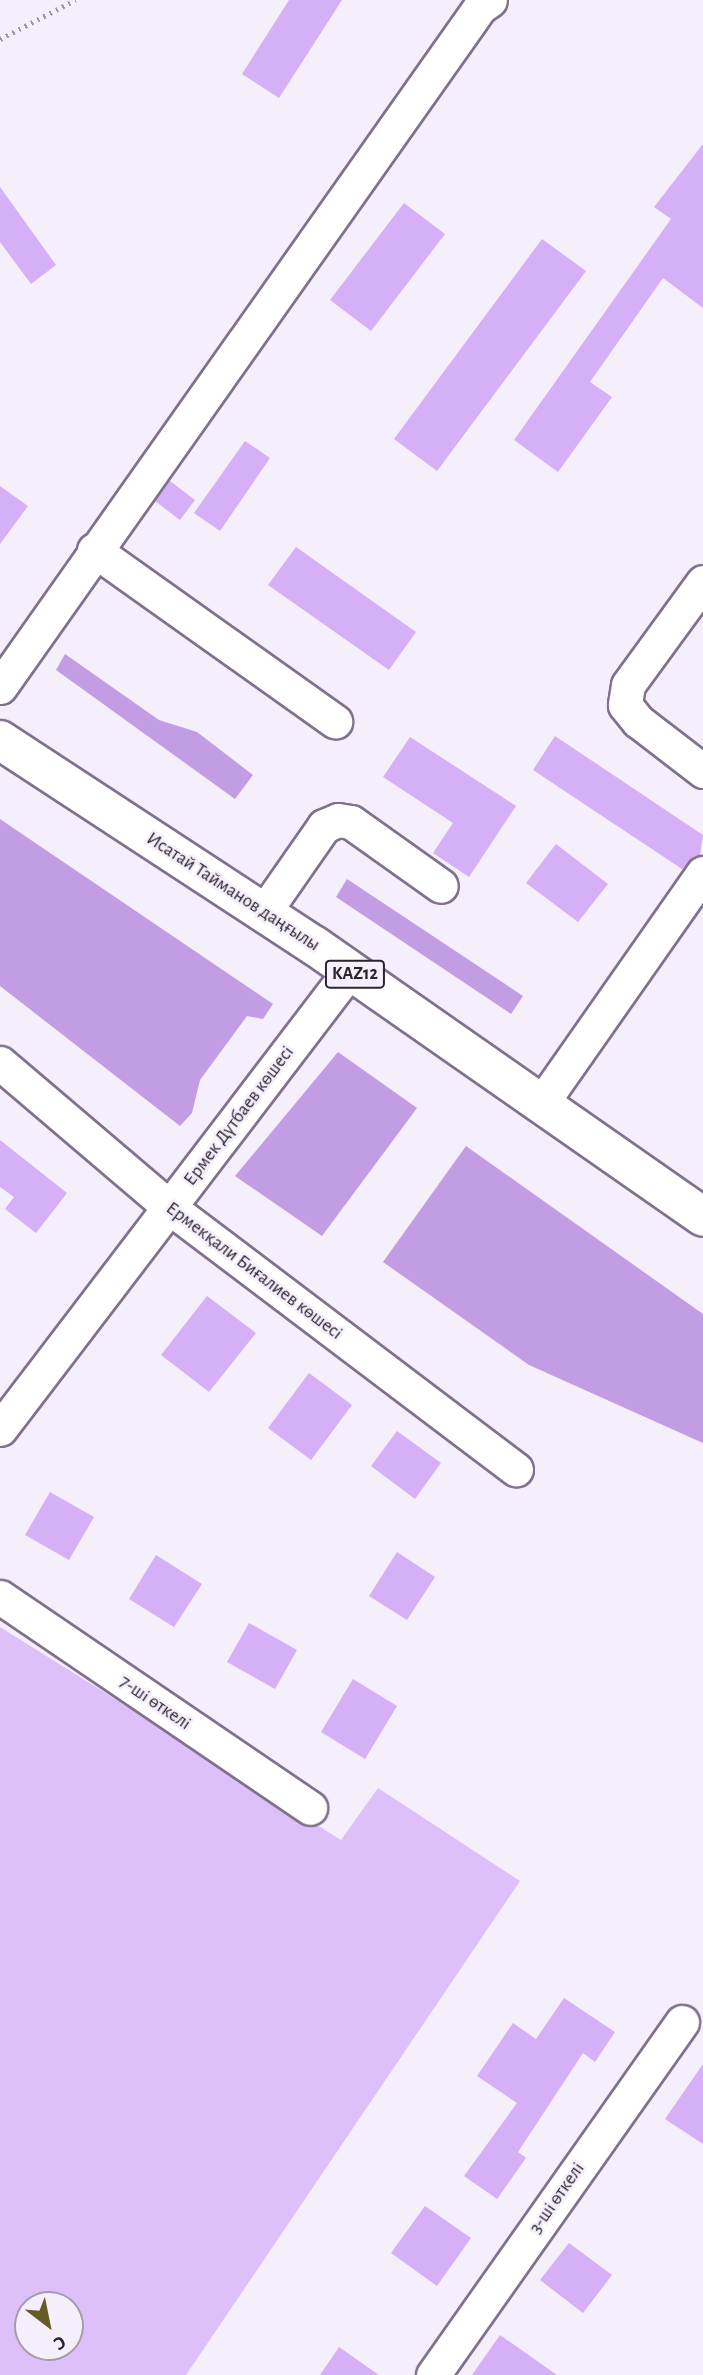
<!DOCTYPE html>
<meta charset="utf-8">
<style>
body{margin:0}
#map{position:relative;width:703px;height:2375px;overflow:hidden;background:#f5eefb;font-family:"Alegreya Sans",sans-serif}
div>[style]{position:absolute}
.green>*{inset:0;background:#ddc0f9}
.forest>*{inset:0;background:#c29de4}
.building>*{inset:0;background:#d5b0f7}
.path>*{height:4.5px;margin-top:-2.25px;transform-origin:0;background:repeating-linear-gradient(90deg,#9d97a3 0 2px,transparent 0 7px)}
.roads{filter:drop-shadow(2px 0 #80718d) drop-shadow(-2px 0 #80718d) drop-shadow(0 2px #80718d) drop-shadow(0 -2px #80718d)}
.minor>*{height:33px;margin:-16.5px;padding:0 16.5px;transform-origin:16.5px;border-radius:16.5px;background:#fff}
.major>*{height:38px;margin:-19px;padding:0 19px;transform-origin:19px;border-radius:19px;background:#fff}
span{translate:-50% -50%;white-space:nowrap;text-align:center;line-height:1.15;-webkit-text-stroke:5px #f5eefb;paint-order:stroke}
.shield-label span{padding:2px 5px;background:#f5eefb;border:2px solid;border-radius:5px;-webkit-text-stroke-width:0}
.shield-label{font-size:18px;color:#2a242f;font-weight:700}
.street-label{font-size:19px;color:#2a242f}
.north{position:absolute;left:14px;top:2291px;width:70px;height:70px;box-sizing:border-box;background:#f5eefb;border:2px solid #a49da9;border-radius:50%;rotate:148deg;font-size:19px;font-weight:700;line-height:28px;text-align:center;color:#2a242f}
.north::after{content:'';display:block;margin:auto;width:24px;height:32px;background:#665a27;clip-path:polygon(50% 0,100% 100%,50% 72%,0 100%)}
</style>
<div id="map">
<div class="green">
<i style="clip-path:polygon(evenodd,0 1627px,341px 1840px,378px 1788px,520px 1881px,186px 2375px,0 2375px,0 1627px,28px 2305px,70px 2305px,70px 2347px,28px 2347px,28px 2305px)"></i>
</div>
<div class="forest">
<i style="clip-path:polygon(65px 654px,159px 720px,197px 732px,253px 775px,235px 799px,56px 670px)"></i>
<i style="clip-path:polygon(0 819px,273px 1004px,263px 1019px,247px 1016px,200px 1080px,192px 1113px,180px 1126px,0 986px)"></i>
<i style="clip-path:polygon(347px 879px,523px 996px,511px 1014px,336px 897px)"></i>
<i style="clip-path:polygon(338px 1052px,417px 1108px,322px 1236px,235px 1176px)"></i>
<i style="clip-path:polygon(466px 1146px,703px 1314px,703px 1443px,529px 1365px,383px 1262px)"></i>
</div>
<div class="building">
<i style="clip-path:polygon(289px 0,342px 0,279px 98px,242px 74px)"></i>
<i style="clip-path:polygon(703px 144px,703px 308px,663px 278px,590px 382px,612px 397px,558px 472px,514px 440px,671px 219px,654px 207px)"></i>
<i style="clip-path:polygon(0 187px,56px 265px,31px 284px,0 242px)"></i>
<i style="clip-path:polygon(404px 203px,445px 234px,371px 331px,330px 300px)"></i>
<i style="clip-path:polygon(542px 239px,586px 271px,437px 471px,394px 439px)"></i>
<i style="clip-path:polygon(245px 441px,270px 458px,220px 531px,194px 513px)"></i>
<i style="clip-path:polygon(170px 481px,195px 500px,180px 520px,155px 501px)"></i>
<i style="clip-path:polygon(0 486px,28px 506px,0 544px)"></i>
<i style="clip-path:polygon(296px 547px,416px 632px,389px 670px,268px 585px)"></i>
<i style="clip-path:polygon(555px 736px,703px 835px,700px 855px,694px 856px,682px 869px,533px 770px)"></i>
<i style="clip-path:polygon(410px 737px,516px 806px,469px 877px,433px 853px,453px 823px,383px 777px)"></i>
<i style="clip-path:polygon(556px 844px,608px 884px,578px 922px,526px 883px)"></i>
<i style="clip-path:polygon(0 1140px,67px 1193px,36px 1233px,5px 1209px,14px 1197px,0 1187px)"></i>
<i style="clip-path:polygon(207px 1296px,256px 1333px,209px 1392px,161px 1355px)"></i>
<i style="clip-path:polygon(309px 1373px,352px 1405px,311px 1460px,268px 1428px)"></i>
<i style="clip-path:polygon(397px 1431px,441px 1463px,415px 1499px,371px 1466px)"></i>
<i style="clip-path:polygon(50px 1492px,94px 1517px,69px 1560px,25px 1535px)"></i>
<i style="clip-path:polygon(397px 1552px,435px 1577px,407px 1620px,369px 1596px)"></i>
<i style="clip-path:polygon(156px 1555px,202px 1584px,174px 1627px,129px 1599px)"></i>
<i style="clip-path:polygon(249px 1623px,297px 1650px,275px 1689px,227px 1662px)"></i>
<i style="clip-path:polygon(353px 1679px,397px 1706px,365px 1759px,321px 1732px)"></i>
<i style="clip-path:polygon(564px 1998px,615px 2032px,595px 2062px,583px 2053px,518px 2152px,526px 2158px,497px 2199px,464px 2176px,517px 2103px,477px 2076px,513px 2023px,536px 2039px)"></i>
<i style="clip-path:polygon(703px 2064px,703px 2144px,665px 2119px)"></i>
<i style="clip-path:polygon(425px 2206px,471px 2238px,437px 2286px,391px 2253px)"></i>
<i style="clip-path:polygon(569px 2243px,612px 2275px,583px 2313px,540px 2280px)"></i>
<i style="clip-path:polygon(500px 2335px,557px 2375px,472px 2375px)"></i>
<i style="clip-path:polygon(339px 2347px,379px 2375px,320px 2375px)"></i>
</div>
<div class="path">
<i style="left:0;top:39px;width:85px;rotate:-27.5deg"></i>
</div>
<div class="roads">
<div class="minor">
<i style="left:94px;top:550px;width:296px;rotate:35.4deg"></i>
<i style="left:703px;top:582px;width:127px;rotate:126.1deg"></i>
<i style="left:628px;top:685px;width:20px;rotate:99deg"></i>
<i style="left:625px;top:705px;width:21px;rotate:51deg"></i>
<i style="left:638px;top:721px;width:82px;rotate:37.6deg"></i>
<i style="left:0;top:687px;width:832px;rotate:-54.78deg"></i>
<i style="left:480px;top:7px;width:12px;rotate:-35deg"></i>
<i style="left:264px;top:912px;width:105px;rotate:-55.1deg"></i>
<i style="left:324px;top:826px;width:15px;rotate:-23deg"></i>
<i style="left:338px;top:820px;width:13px;rotate:9deg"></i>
<i style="left:351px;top:822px;width:110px;rotate:35.4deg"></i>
<i style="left:0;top:1063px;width:222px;rotate:40.4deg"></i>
<i style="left:169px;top:1207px;width:435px;rotate:37.1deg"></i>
<i style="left:541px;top:1104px;width:282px;rotate:-55deg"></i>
<i style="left:0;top:1429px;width:577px;rotate:-52.67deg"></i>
<i style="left:0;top:1597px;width:375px;rotate:34.2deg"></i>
<i style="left:433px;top:2375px;width:432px;rotate:-54.8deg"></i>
</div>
<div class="major">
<i style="left:0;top:740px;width:376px;rotate:33.2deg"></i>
<i style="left:315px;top:946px;width:473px;rotate:34.9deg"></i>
</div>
</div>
<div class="shield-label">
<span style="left:355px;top:974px">KAZ12</span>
</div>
<div class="street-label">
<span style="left:233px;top:892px;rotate:33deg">Исатай Тайманов даңғылы</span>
<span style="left:239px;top:1116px;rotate:-53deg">Ермек Дүтбаев көшесi</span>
<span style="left:254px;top:1271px;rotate:37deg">Ермекқали Биғалиев көшесі</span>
<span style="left:155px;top:1703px;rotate:34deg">7-шi өткелi</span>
<span style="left:557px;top:2198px;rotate:-55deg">3-шi өткелi</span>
</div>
<div class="north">С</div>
</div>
